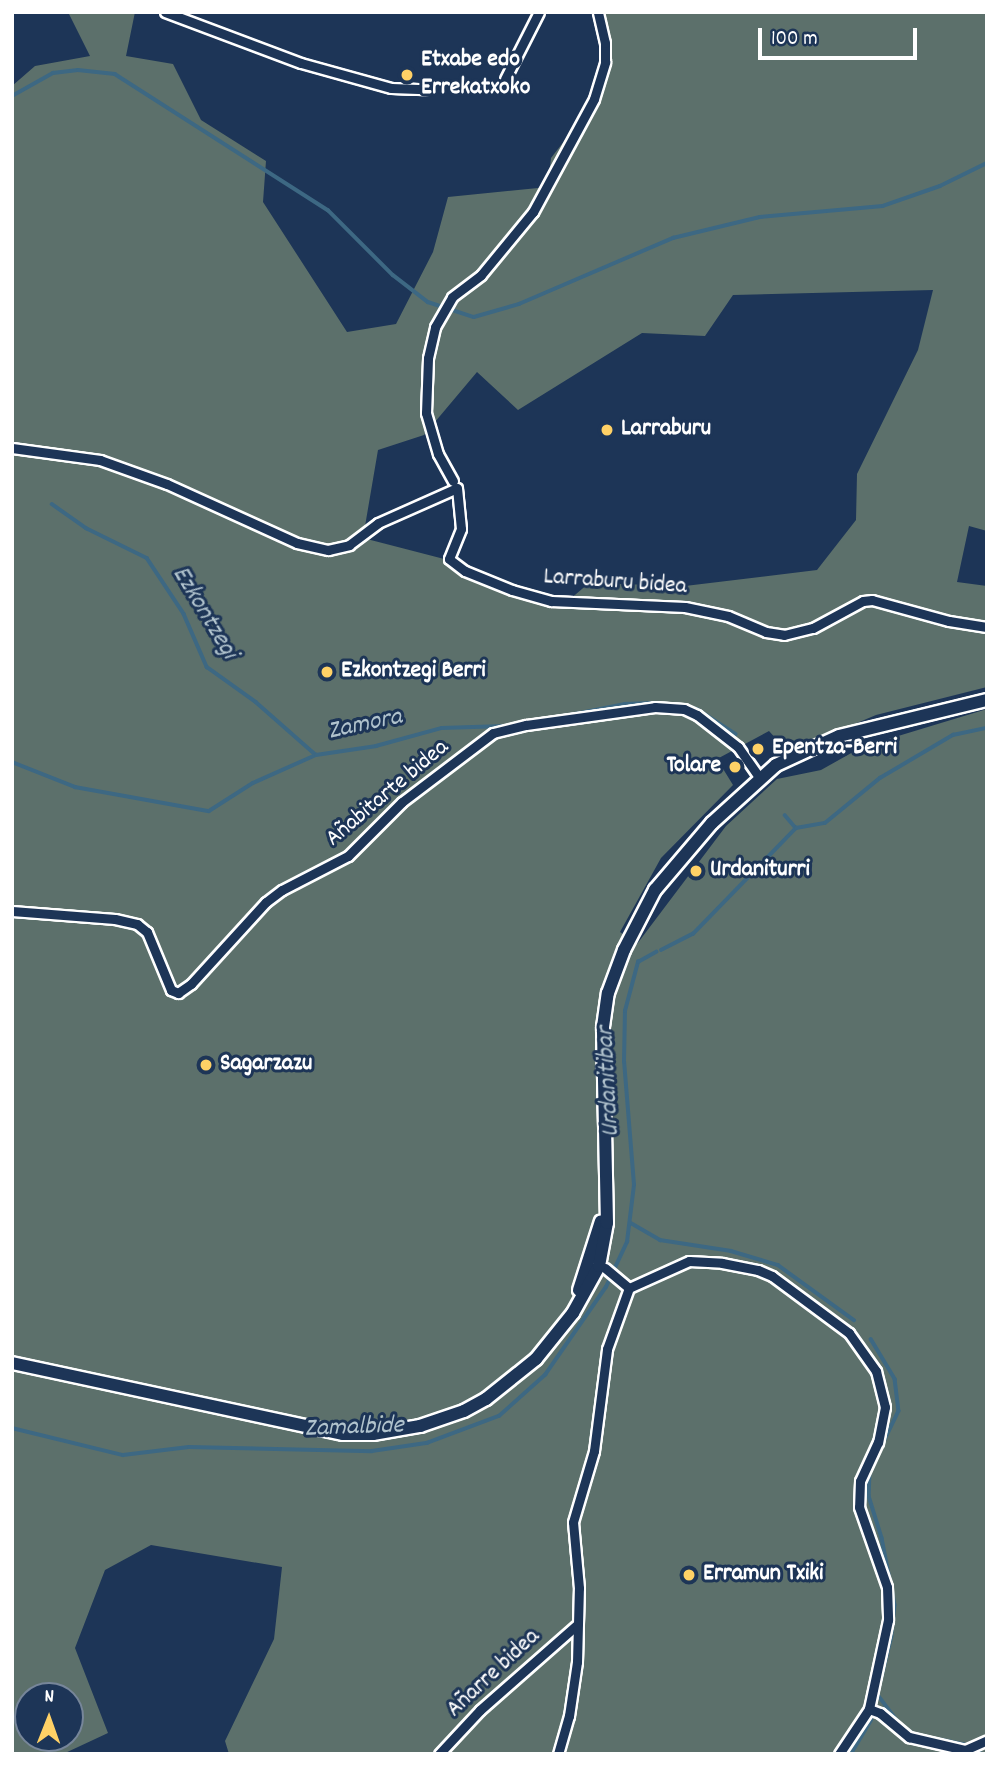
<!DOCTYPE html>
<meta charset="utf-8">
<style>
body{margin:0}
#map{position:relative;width:999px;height:1766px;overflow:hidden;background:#1d3557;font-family:Dekko,sans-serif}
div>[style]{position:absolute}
.green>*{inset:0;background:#5c706b}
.stream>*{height:3.5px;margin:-1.75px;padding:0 1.75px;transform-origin:1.75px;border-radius:1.75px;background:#3d6883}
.roads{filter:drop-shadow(2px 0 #fff) drop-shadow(-2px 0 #fff) drop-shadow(0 2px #fff) drop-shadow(0 -2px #fff)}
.street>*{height:9px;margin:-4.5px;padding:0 4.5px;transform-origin:4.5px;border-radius:4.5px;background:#1d3557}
.secondary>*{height:12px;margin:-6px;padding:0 6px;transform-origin:6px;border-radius:6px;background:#1d3557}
.dots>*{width:19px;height:19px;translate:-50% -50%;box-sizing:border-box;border:4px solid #1d3557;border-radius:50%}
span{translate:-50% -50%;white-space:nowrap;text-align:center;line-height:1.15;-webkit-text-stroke:6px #1d3557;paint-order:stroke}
.poi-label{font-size:24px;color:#fff;font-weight:700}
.left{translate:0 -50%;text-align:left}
.right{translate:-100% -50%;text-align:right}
.street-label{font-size:24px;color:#fff}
.water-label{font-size:26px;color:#b1c3cd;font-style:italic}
.frame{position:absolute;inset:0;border:14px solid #fff;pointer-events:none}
.north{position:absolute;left:14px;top:1682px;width:70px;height:70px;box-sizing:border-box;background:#1d3557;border:2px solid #77869a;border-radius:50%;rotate:1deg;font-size:19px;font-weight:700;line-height:28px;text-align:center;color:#fff}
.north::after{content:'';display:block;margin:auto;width:24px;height:32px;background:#ffd166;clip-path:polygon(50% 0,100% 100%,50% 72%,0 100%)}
.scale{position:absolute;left:758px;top:28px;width:159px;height:32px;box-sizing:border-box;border:4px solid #fff;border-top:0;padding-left:9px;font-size:21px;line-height:24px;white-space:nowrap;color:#fff;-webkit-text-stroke:5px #1d3557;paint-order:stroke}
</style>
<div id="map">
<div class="green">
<i style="clip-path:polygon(evenodd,68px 12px,135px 12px,126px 56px,173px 64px,201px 120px,266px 161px,263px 202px,347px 332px,396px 324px,433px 252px,448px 197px,548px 187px,551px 158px,596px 100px,610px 44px,600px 12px,987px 12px,987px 531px,969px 526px,957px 582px,987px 586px,987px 687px,876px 715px,788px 752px,769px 731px,717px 759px,733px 785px,661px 858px,620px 932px,637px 944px,726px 826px,777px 779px,821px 770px,862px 747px,987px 709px,987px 1754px,229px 1754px,225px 1741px,274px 1639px,282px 1567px,151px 1545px,105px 1570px,75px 1648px,108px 1733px,63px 1754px,12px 1754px,12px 86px,35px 66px,90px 56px,68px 12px,933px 290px,918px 350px,857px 474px,856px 520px,817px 570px,685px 586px,589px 583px,562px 606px,448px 560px,363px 538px,378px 450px,424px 435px,477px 372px,518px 410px,642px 333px,705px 336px,733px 295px,933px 290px,68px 12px,28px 1696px,70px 1696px,70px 1738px,28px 1738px,28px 1696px)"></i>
</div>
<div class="stream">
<i style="left:12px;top:96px;width:47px;rotate:-29.3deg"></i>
<i style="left:53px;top:73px;width:25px;rotate:-7deg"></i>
<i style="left:78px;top:70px;width:37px;rotate:6deg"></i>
<i style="left:115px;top:74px;width:253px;rotate:32.6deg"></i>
<i style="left:328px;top:210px;width:92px;rotate:45deg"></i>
<i style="left:393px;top:275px;width:44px;rotate:37.6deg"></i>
<i style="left:428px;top:302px;width:48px;rotate:18.1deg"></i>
<i style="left:474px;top:317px;width:47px;rotate:-16.1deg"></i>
<i style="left:519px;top:304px;width:168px;rotate:-23.2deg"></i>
<i style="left:673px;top:238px;width:89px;rotate:-13.6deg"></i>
<i style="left:760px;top:217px;width:123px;rotate:-5.1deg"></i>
<i style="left:883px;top:206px;width:60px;rotate:-19.3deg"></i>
<i style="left:940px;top:186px;width:52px;rotate:-26.1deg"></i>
<i style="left:52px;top:504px;width:42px;rotate:35.2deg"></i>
<i style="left:86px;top:528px;width:68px;rotate:26.2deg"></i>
<i style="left:147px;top:558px;width:67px;rotate:56.5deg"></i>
<i style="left:184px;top:614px;width:58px;rotate:66.5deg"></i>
<i style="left:207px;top:667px;width:60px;rotate:35.5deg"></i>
<i style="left:256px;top:702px;width:79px;rotate:41.4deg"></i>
<i style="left:688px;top:707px;width:9px;rotate:13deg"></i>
<i style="left:697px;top:709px;width:46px;rotate:32.7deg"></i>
<i style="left:570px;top:715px;width:56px;rotate:-11.3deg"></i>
<i style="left:625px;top:704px;width:27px;rotate:-2deg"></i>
<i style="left:12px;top:762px;width:68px;rotate:21.6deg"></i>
<i style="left:75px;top:787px;width:136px;rotate:10.2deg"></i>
<i style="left:209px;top:811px;width:52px;rotate:-32.5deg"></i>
<i style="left:253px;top:783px;width:69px;rotate:-24deg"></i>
<i style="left:316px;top:755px;width:61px;rotate:-8.5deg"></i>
<i style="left:376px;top:746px;width:68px;rotate:-15.3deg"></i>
<i style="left:442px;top:728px;width:62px;rotate:-1.8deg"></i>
<i style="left:785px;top:815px;width:17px;rotate:50deg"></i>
<i style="left:661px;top:950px;width:36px;rotate:-27deg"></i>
<i style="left:693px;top:934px;width:148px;rotate:-45.8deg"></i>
<i style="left:796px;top:828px;width:29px;rotate:-10deg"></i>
<i style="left:825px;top:823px;width:71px;rotate:-39.3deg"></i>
<i style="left:880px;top:778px;width:85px;rotate:-30.5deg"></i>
<i style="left:953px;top:735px;width:35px;rotate:-12deg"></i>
<i style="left:631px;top:1223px;width:34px;rotate:30deg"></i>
<i style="left:660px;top:1240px;width:72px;rotate:8.8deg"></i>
<i style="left:731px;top:1251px;width:49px;rotate:16.6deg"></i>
<i style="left:778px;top:1265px;width:94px;rotate:35.9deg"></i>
<i style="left:871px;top:1339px;width:47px;rotate:59deg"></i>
<i style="left:895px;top:1379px;width:32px;rotate:83deg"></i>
<i style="left:899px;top:1411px;width:67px;rotate:115.8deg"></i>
<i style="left:870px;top:1471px;width:25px;rotate:92deg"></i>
<i style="left:869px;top:1496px;width:44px;rotate:72.8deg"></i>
<i style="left:882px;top:1538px;width:68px;rotate:79deg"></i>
<i style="left:895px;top:1605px;width:31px;rotate:96deg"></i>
<i style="left:892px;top:1636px;width:67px;rotate:103.8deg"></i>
<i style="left:12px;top:1428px;width:114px;rotate:13.7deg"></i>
<i style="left:123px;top:1455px;width:66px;rotate:-6.9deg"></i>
<i style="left:189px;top:1447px;width:183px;rotate:1.3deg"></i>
<i style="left:372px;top:1451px;width:56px;rotate:-8.3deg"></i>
<i style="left:427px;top:1443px;width:77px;rotate:-20.6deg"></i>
<i style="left:499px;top:1416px;width:62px;rotate:-41.7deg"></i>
<i style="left:545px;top:1375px;width:107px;rotate:-55.3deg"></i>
<i style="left:606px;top:1287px;width:50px;rotate:-65deg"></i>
<i style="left:627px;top:1242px;width:57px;rotate:-83deg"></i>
<i style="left:634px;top:1185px;width:123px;rotate:-94.6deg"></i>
<i style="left:624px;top:1062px;width:51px;rotate:-88.9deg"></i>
<i style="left:625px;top:1011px;width:51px;rotate:-75.1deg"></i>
<i style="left:638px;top:962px;width:21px;rotate:-29deg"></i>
<i style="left:878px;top:1695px;width:38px;rotate:53deg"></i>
<i style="left:901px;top:1725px;width:16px;rotate:35deg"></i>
<i style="left:932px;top:1738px;width:32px;rotate:11deg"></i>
<i style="left:963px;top:1744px;width:22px;rotate:27deg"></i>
<i style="left:852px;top:1752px;width:37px;rotate:-59deg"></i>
</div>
<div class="roads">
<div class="street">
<i style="left:165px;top:12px;width:145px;rotate:20.6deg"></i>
<i style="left:301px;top:63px;width:93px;rotate:15.5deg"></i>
<i style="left:391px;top:88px;width:34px;rotate:2deg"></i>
<i style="left:505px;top:79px;width:75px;rotate:-63.1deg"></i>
<i style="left:12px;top:448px;width:89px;rotate:7.8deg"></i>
<i style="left:100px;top:460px;width:71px;rotate:19.7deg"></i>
<i style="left:167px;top:484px;width:143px;rotate:24.4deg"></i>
<i style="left:297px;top:543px;width:32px;rotate:13deg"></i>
<i style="left:328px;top:550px;width:22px;rotate:-13deg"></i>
<i style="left:349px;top:545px;width:36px;rotate:-37deg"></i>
<i style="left:378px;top:523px;width:86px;rotate:-23.9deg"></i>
<i style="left:457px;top:488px;width:41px;rotate:84.4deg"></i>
<i style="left:461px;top:529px;width:32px;rotate:112deg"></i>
<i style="left:449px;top:559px;width:20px;rotate:37deg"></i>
<i style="left:465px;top:571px;width:51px;rotate:22deg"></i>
<i style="left:512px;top:590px;width:41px;rotate:15.8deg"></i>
<i style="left:551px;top:601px;width:134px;rotate:2.6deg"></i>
<i style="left:685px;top:607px;width:44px;rotate:11.8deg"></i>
<i style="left:728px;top:616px;width:41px;rotate:22.8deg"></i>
<i style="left:766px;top:632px;width:18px;rotate:9deg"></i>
<i style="left:784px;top:635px;width:30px;rotate:-14deg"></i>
<i style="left:813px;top:628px;width:57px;rotate:-28.4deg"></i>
<i style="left:863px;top:601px;width:9px;rotate:-6deg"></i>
<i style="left:872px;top:600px;width:80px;rotate:15.3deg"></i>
<i style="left:949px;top:621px;width:38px;rotate:9deg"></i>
<i style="left:453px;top:481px;width:31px;rotate:-119deg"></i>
<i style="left:438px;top:454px;width:43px;rotate:-106.3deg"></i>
<i style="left:426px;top:413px;width:55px;rotate:-87.9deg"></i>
<i style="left:428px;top:358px;width:32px;rotate:-77deg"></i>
<i style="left:435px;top:327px;width:34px;rotate:-60deg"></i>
<i style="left:452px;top:297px;width:36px;rotate:-37deg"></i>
<i style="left:481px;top:275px;width:82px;rotate:-50.5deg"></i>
<i style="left:533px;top:212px;width:128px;rotate:-61.6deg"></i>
<i style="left:594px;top:99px;width:39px;rotate:-73deg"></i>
<i style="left:605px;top:62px;width:19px;rotate:-90deg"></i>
<i style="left:605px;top:43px;width:32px;rotate:-103deg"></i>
<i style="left:12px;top:911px;width:103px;rotate:4.4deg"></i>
<i style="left:115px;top:919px;width:23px;rotate:13deg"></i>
<i style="left:137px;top:924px;width:13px;rotate:39deg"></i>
<i style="left:147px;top:932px;width:63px;rotate:67.5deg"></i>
<i style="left:171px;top:990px;width:8px;rotate:23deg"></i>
<i style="left:178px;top:993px;width:16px;rotate:-35deg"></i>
<i style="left:191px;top:984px;width:111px;rotate:-47.6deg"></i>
<i style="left:266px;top:902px;width:20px;rotate:-37deg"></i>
<i style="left:282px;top:890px;width:74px;rotate:-27.3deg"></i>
<i style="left:348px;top:856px;width:76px;rotate:-45deg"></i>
<i style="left:402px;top:802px;width:114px;rotate:-37.2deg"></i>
<i style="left:493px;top:733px;width:34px;rotate:-14deg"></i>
<i style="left:526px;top:725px;width:130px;rotate:-7.9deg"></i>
<i style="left:655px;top:707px;width:29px;rotate:4deg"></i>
<i style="left:684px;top:709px;width:14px;rotate:25deg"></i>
<i style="left:697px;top:715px;width:52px;rotate:38deg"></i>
<i style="left:738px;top:747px;width:38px;rotate:55deg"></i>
<i style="left:605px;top:1268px;width:31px;rotate:40deg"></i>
<i style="left:629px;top:1288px;width:66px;rotate:-24.2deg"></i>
<i style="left:689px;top:1261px;width:33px;rotate:3deg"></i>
<i style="left:722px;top:1263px;width:37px;rotate:11deg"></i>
<i style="left:758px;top:1270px;width:15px;rotate:23deg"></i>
<i style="left:772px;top:1276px;width:96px;rotate:36.5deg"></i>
<i style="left:849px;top:1333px;width:47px;rotate:54.6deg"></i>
<i style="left:876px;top:1371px;width:37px;rotate:76deg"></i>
<i style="left:885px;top:1407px;width:36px;rotate:101deg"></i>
<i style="left:878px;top:1442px;width:43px;rotate:114.8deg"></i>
<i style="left:860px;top:1481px;width:26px;rotate:92deg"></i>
<i style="left:859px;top:1507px;width:85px;rotate:70.7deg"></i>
<i style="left:887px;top:1587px;width:33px;rotate:88deg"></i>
<i style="left:888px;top:1620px;width:91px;rotate:102.1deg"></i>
<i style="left:869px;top:1709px;width:54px;rotate:123.7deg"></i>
<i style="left:869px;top:1709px;width:12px;rotate:20deg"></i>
<i style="left:880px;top:1713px;width:38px;rotate:40deg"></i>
<i style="left:909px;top:1737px;width:57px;rotate:13.1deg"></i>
<i style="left:965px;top:1750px;width:24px;rotate:-24deg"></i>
<i style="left:439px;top:1754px;width:60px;rotate:-47deg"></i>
<i style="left:480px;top:1710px;width:130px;rotate:-41.3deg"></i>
<i style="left:558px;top:1754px;width:40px;rotate:-74deg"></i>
<i style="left:569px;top:1716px;width:55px;rotate:-81.6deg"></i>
<i style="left:577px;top:1662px;width:74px;rotate:-88.5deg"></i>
<i style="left:579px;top:1588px;width:66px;rotate:-95.2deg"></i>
<i style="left:573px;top:1522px;width:74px;rotate:-73.5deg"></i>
<i style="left:594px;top:1451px;width:103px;rotate:-82.7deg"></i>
<i style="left:607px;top:1349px;width:65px;rotate:-70.2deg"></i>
</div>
<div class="secondary">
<i style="left:579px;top:1290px;width:72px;rotate:-72.3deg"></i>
<i style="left:12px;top:1363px;width:339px;rotate:12.1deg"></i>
<i style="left:343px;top:1434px;width:30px"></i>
<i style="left:373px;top:1434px;width:48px;rotate:-9.7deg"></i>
<i style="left:420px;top:1426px;width:46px;rotate:-18.8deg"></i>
<i style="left:464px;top:1411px;width:25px;rotate:-29deg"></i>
<i style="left:486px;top:1399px;width:64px;rotate:-38.7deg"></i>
<i style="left:536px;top:1359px;width:59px;rotate:-51.2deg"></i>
<i style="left:573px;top:1313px;width:54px;rotate:-61deg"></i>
<i style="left:599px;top:1266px;width:44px;rotate:-79.5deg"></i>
<i style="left:607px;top:1223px;width:196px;rotate:-91.2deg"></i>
<i style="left:603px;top:1027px;width:34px;rotate:-82deg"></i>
<i style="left:608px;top:993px;width:46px;rotate:-69.6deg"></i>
<i style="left:624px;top:950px;width:68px;rotate:-62.7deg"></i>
<i style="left:655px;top:890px;width:88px;rotate:-49.6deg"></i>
<i style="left:712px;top:823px;width:86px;rotate:-42.2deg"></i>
<i style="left:776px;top:765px;width:69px;rotate:-24.7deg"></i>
<i style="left:839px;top:736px;width:152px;rotate:-13.7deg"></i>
</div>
</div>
<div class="dots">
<i style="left:407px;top:75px;background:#ffd166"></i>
<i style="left:607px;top:430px;background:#ffd166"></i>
<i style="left:327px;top:672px;background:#ffd166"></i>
<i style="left:758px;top:749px;background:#ffd166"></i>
<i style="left:735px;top:767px;background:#ffd166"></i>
<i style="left:696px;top:871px;background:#ffd166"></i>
<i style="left:206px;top:1065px;background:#ffd166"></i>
<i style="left:689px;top:1575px;background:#ffd166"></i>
</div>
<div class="poi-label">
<span class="left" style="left:421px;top:75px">Etxabe edo<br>Errekatxoko</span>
<span class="left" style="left:621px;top:430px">Larraburu</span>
<span class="left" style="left:341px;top:672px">Ezkontzegi Berri</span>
<span class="left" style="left:772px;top:749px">Epentza-Berri</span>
<span class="right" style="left:721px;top:767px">Tolare</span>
<span class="left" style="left:710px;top:871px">Urdaniturri</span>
<span class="left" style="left:220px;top:1065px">Sagarzazu</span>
<span class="left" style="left:703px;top:1575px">Erramun Txiki</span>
</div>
<div class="street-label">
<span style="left:615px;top:583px;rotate:4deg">Larraburu bidea</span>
<span style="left:388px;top:794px;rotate:-40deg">Añabitarte bidea</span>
<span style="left:494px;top:1674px;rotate:-43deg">Añarre bidea</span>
</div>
<div class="water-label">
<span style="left:204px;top:613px;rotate:59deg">Ezkontzegi</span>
<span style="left:365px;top:725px;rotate:-12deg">Zamora</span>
<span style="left:609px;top:1082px;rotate:-93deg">Urdanitibar</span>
<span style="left:354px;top:1428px;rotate:-2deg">Zamalbide</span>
</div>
<div class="frame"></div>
<div class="north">N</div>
<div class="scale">100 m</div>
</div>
